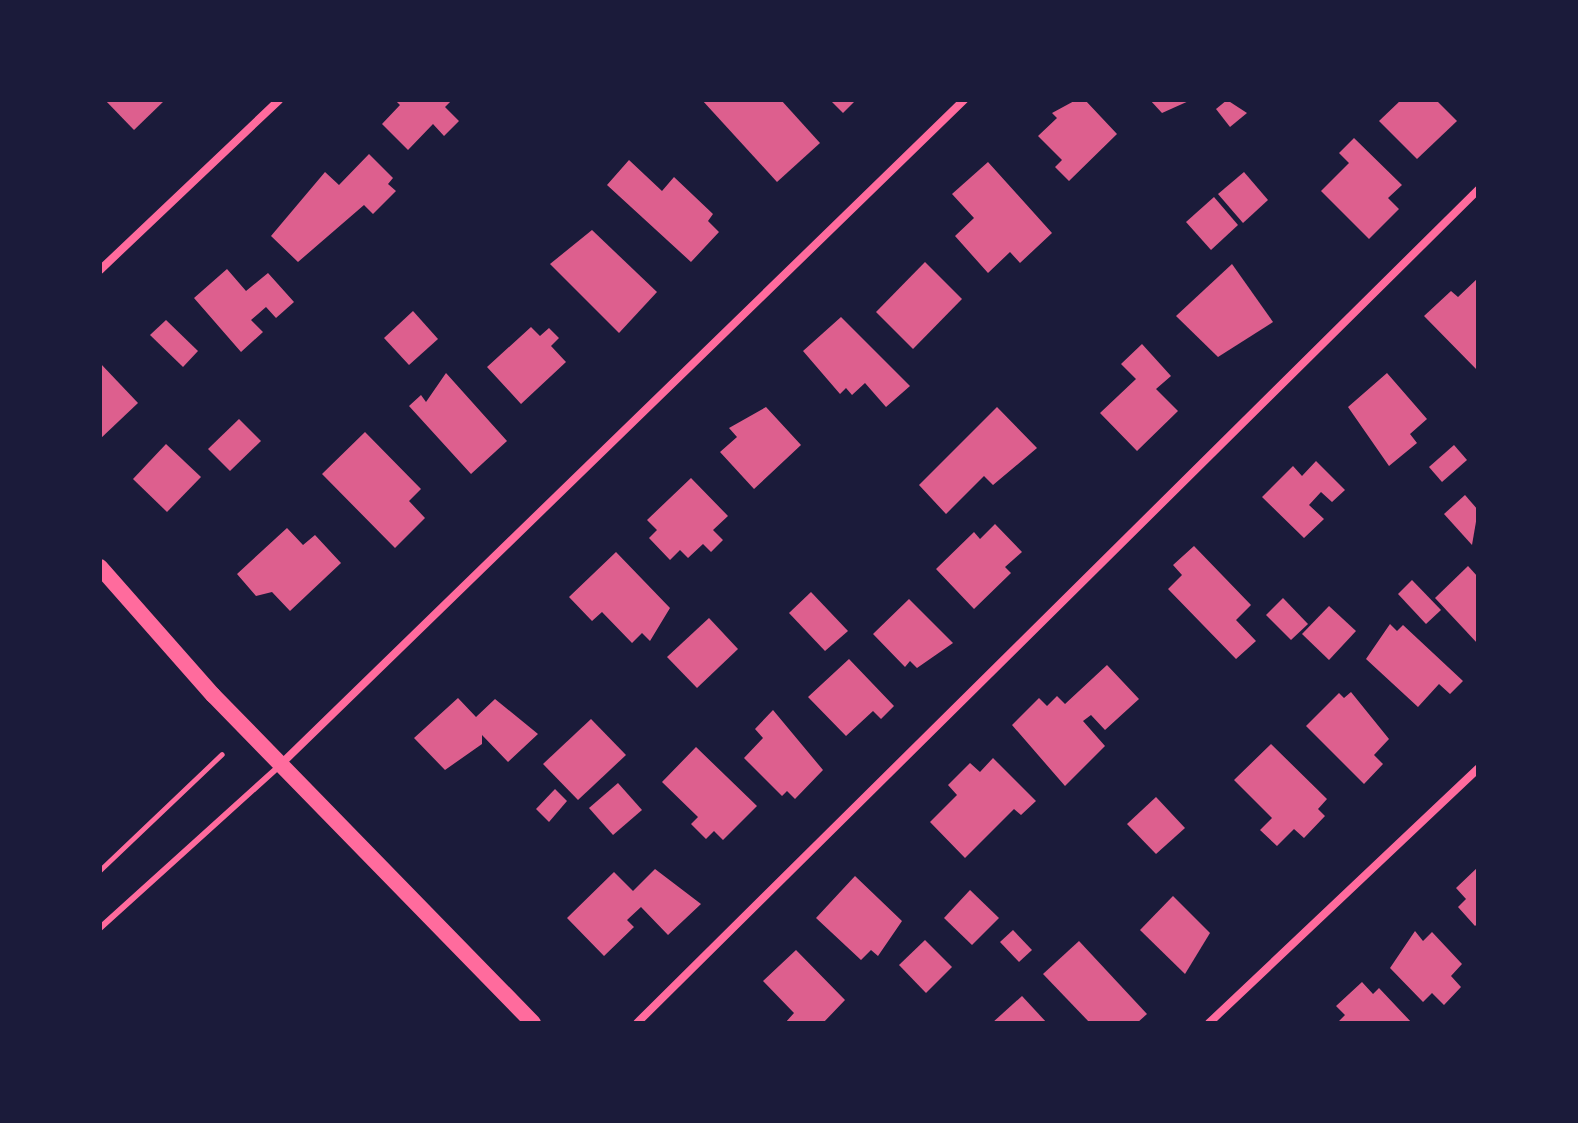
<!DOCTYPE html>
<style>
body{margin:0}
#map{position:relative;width:1578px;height:1123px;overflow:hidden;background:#1b1b3a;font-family:"Space Grotesk",sans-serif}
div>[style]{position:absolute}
.building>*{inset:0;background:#dd5f8e}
.path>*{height:5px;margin:-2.5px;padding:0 2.5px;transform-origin:2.5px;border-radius:2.5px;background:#ff6b9d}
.service>*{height:6px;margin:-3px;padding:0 3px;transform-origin:3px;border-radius:3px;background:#ff6b9d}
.minor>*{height:8px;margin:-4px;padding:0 4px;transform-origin:4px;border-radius:4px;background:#ff6b9d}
.secondary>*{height:16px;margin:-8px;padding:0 8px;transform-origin:8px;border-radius:8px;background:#ff6b9d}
span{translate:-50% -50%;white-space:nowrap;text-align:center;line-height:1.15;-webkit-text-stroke:7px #1b1b3a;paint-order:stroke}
.frame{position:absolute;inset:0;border:102px solid #1b1b3a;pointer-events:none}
</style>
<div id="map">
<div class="building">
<i style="clip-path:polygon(105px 100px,165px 100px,134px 130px)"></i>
<i style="clip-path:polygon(395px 100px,452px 100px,445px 107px,459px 121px,444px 136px,433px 124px,408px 150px,382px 124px,400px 105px)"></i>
<i style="clip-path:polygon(702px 100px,781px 100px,820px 143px,777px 182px)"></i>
<i style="clip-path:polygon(830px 100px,856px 100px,843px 113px)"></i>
<i style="clip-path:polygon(1076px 100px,1085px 100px,1117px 134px,1069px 181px,1055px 167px,1062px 160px,1038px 136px,1057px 118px,1052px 113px)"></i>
<i style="clip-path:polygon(1150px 100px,1191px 100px,1162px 113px)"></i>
<i style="clip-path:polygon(1227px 100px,1247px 113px,1230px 127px,1216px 109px)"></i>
<i style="clip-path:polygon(1401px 100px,1436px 100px,1457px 121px,1417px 159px,1379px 121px)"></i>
<i style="clip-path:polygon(1354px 138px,1402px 185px,1388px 198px,1399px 209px,1369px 239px,1321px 191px,1349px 163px,1339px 153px)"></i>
<i style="clip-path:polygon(369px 154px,393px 178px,388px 184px,396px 191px,373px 214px,364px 205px,298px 262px,271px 236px,325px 172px,339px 185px)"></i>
<i style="clip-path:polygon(629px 160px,662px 191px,674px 177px,713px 214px,708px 221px,719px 232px,691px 262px,607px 185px)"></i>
<i style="clip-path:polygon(988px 162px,1052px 233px,1020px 263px,1010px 252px,988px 273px,955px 236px,974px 218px,952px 194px)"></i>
<i style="clip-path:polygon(1244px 172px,1268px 200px,1243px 223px,1218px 194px)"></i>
<i style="clip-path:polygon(1214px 197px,1238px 225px,1211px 250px,1186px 222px)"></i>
<i style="clip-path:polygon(592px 230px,657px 292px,619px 333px,550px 264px)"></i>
<i style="clip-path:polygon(925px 262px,962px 299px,913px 349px,876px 312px)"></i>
<i style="clip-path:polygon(1232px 264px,1273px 322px,1218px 357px,1176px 316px)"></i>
<i style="clip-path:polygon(227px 269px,246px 291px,268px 273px,294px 302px,276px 318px,266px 307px,251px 320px,263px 332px,241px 352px,194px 298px)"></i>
<i style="clip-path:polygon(1478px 278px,1478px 371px,1424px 316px,1451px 291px,1458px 297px)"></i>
<i style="clip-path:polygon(413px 311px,438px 339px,409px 365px,384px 338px)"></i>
<i style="clip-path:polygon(841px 317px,910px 386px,886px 407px,865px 383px,852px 395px,846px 388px,840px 394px,803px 351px)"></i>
<i style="clip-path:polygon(166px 320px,198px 351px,183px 367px,150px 335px)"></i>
<i style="clip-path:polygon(531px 327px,540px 336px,549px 328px,559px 338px,551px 346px,566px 362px,521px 404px,487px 367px)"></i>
<i style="clip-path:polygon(1142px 344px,1171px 376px,1156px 389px,1178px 411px,1137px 451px,1100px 413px,1136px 379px,1121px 364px)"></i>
<i style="clip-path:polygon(100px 363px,138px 403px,100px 439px)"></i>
<i style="clip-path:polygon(446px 373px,507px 441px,471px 474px,409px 406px,421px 395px,426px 402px)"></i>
<i style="clip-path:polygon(1387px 373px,1427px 419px,1410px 434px,1417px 443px,1389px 466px,1348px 407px)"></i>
<i style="clip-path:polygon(766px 407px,801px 445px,754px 489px,720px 452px,737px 437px,729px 428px)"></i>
<i style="clip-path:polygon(997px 407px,1037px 448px,993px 485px,984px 476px,946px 514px,919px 485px)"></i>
<i style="clip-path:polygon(239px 419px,261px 441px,230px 471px,208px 449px)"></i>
<i style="clip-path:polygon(365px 432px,421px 489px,409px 501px,425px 518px,395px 548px,322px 474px)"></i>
<i style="clip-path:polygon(166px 444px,201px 477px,167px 512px,133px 479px)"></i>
<i style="clip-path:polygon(1454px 445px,1467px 460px,1442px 482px,1429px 467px)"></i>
<i style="clip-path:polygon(1316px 461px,1345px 490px,1332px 502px,1321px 492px,1309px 505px,1324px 519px,1304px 538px,1262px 497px,1293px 466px,1302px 476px)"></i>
<i style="clip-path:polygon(691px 478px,728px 516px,713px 530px,723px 540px,711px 552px,703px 544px,688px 558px,680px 550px,670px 560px,649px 538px,657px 530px,647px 520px)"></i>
<i style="clip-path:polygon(1465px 495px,1478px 510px,1472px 545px,1444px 514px)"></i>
<i style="clip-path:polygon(995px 524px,1022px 552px,1005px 567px,1011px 573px,974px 609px,936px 569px,974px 532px,980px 539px)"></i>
<i style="clip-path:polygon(287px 528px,303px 545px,315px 535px,341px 563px,290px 611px,272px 592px,256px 596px,237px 574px)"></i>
<i style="clip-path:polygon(1194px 546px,1251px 605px,1236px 620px,1256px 641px,1236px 659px,1168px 589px,1182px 575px,1173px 565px)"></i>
<i style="clip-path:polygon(616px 552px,670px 608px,650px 641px,642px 633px,632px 643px,602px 612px,592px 621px,569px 597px)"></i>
<i style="clip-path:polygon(1468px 566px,1478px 577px,1478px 644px,1435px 598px)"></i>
<i style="clip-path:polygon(1412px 580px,1441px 610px,1426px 624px,1398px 594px)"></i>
<i style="clip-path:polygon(811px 592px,848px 631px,825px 651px,789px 613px)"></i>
<i style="clip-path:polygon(1283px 598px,1308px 624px,1291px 640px,1266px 615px)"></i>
<i style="clip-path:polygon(909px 599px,953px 643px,917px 668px,910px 661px,905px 667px,873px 634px)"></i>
<i style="clip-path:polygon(1329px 606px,1356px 631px,1329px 660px,1302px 634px)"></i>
<i style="clip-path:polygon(709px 618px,738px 649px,697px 688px,667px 657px)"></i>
<i style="clip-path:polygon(1390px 624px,1397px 631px,1403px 625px,1463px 681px,1450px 694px,1439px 684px,1418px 707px,1366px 659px)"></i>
<i style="clip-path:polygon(849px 659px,894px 706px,881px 719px,873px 711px,846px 736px,808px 697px)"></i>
<i style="clip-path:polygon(1107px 665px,1139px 699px,1105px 730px,1091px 715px,1083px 721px,1105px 746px,1065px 786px,1012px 725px,1039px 698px,1047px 706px,1057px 696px,1065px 704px)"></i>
<i style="clip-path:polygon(1351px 692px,1389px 739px,1374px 755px,1383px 764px,1364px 784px,1306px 726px,1339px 693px,1344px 698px)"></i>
<i style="clip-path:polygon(458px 698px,476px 717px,495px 699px,538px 734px,508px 762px,482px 735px,482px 744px,445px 770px,414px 738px)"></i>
<i style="clip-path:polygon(773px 710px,823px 770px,795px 799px,787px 791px,782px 796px,744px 758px,763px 738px,755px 729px)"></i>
<i style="clip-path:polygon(591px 719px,626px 755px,578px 800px,543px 764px)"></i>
<i style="clip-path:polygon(1271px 744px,1327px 799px,1318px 809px,1325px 816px,1304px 838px,1294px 829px,1277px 846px,1260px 830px,1272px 818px,1234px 780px)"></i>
<i style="clip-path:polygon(696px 747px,757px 806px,723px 840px,714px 831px,706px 839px,691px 824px,698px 817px,662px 782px)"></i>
<i style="clip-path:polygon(993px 758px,1036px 801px,1021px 815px,1014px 809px,965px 858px,930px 822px,957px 795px,948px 785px,970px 763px,980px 772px)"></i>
<i style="clip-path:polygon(618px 783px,642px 810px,613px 835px,589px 808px)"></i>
<i style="clip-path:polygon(555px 789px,567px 801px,549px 822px,536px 809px)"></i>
<i style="clip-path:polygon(1156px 797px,1185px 828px,1156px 854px,1127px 824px)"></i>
<i style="clip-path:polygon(1478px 867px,1478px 923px,1475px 926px,1458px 907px,1466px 899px,1456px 888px)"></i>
<i style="clip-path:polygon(655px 869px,701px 904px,668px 935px,641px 907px,627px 920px,634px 927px,604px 956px,567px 918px,614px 872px,633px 891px)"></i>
<i style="clip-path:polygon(855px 876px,902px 921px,878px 956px,871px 950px,861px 960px,816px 918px)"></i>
<i style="clip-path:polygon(970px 890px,999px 918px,972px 945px,944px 918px)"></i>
<i style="clip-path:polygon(1173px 896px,1210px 933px,1185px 974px,1140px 930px)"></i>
<i style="clip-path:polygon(1013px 930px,1032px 950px,1019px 962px,1000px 942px)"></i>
<i style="clip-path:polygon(1415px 931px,1423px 941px,1432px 932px,1462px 964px,1451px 976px,1461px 987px,1444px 1005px,1432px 993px,1423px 1002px,1390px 968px)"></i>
<i style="clip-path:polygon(925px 940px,952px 967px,926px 993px,899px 965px)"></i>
<i style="clip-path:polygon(1079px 941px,1147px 1014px,1137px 1023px,1090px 1023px,1043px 974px)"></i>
<i style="clip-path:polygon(796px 950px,845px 1000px,823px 1023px,785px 1023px,794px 1013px,763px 981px)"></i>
<i style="clip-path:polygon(1362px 982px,1373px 994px,1379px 988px,1412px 1023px,1337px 1023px,1345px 1015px,1336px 1006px)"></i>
<i style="clip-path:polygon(1022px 996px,1047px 1023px,992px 1023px)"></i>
</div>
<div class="path">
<i style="left:100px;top:870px;width:168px;rotate:-43.6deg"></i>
</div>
<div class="service">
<i style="left:100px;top:928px;width:241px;rotate:-42.1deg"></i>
</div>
<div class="minor">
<i style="left:100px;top:270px;width:247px;rotate:-43.5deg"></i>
<i style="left:281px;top:764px;width:953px;rotate:-44.19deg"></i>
<i style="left:637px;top:1023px;width:1184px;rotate:-44.73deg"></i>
<i style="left:1209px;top:1023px;width:370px;rotate:-43.4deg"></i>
</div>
<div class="secondary">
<i style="left:100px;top:567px;width:171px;rotate:48.6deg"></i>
<i style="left:213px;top:695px;width:458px;rotate:45.7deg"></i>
</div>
<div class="frame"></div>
</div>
